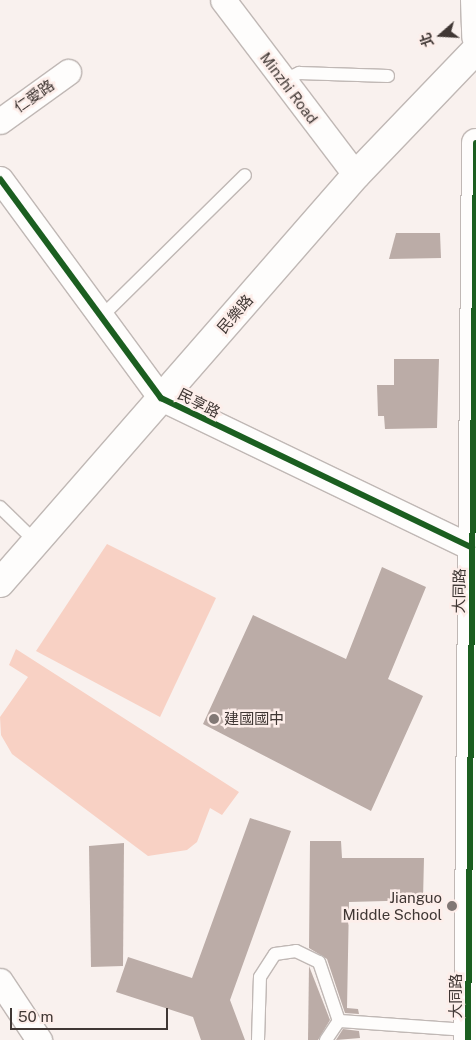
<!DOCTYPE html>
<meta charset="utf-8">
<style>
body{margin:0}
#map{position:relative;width:476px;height:1040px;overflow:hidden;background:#f9f1ee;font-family:"Public Sans","Noto Sans TC",sans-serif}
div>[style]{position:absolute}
.green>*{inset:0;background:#f8d1c4}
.building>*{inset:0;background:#bbaca7}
.roads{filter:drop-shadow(1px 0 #c0b8b5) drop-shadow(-1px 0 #c0b8b5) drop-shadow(0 1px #c0b8b5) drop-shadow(0 -1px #c0b8b5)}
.lane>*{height:12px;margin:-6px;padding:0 6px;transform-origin:6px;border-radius:6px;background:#fefdfc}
.street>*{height:25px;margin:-12.5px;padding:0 12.5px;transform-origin:12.5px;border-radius:12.5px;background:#fefdfc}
.secondary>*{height:28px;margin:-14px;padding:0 14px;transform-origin:14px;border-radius:14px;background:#fefdfc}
.cycleway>*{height:6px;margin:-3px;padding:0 3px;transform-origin:3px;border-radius:3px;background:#1b5e20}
.dots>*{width:14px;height:14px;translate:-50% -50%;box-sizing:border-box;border:2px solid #fdeeea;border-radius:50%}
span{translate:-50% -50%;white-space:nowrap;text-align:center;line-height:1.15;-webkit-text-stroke:5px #fdeeea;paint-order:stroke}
.street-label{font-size:15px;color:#403734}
.poi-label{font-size:15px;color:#403734}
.left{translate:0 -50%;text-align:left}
.right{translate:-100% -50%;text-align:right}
.north{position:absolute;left:416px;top:10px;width:50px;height:50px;-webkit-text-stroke:4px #fdeeea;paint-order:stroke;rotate:251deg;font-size:14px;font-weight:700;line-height:20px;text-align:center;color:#403734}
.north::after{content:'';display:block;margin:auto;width:18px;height:22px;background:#403734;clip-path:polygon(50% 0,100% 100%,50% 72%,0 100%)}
.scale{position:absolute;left:10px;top:1008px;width:158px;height:22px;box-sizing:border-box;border:2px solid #403734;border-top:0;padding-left:6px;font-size:15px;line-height:18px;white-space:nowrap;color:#403734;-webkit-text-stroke:4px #fdeeea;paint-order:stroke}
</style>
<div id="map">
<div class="green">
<i style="clip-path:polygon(107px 544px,216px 598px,160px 717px,36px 651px)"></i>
<i style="clip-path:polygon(16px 649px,239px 792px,222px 815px,210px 808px,197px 842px,187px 850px,148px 856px,12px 754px,1px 735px,0 717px,28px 677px,9px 665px)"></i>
</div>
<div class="building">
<i style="clip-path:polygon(396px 233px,440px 233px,441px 258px,389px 259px)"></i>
<i style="clip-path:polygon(394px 359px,439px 359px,437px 428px,385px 429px,384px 416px,378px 416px,377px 385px,394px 385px)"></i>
<i style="clip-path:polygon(382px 567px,426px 587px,388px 679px,423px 696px,371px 811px,203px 724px,253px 615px,346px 659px)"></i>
<i style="clip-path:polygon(250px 818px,291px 831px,230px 1000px,245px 1040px,201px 1040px,193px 1017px,116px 992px,128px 957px,192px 978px)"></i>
<i style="clip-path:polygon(310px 841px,341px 841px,342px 858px,424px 858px,423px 900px,349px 902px,347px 1008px,358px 1009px,359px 1014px,345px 1013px,327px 959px,309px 948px)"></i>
<i style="clip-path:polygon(124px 843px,123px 966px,91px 967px,89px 846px)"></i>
<i style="clip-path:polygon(309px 966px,330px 1020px,318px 1040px,308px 1040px)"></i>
<i style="clip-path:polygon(343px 1029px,359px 1031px,360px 1038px,336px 1040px)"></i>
</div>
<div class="roads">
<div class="lane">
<i style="left:284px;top:80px;width:17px;rotate:-25deg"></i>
<i style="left:299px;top:73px;width:89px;rotate:1.9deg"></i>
<i style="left:101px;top:317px;width:202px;rotate:-44.6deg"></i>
<i style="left:0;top:507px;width:50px;rotate:44.2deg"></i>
<i style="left:339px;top:1021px;width:129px;rotate:4deg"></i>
<i style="left:258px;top:1040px;width:63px;rotate:-88.2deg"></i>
<i style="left:260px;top:977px;width:27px;rotate:-57deg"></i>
<i style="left:275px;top:954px;width:21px;rotate:-8deg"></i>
<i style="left:296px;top:951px;width:25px;rotate:26deg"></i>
<i style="left:319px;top:962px;width:62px;rotate:71.3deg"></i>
<i style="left:326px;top:1040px;width:23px;rotate:-56deg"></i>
</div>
<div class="street">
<i style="left:223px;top:0;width:220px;rotate:52.8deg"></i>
<i style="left:0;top:121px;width:84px;rotate:-35.8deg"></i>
<i style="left:0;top:179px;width:272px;rotate:53.7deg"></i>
<i style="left:161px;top:398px;width:345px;rotate:25.7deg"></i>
<i style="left:0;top:981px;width:71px;rotate:56.5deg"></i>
</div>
<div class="secondary">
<i style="left:475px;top:0;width:37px;rotate:88deg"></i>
<i style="left:0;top:583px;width:541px;rotate:-48.89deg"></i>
<i style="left:356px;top:175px;width:173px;rotate:-46.2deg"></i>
<i style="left:468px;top:1040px;width:897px;rotate:-89.49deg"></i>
</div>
</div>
<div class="cycleway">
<i style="left:0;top:179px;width:272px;rotate:53.7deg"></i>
<i style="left:161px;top:398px;width:345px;rotate:25.7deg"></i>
<i style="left:468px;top:1040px;width:897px;rotate:-89.49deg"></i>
</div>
<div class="dots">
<i style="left:214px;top:719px;background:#817875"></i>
<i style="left:452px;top:906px;background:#817875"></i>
</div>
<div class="street-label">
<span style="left:289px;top:88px;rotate:53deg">Minzhi Road</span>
<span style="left:34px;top:96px;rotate:-35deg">仁愛路</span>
<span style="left:235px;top:314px;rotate:-49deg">民樂路</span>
<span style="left:199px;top:403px;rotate:27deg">民享路</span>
<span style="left:459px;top:591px;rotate:-89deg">大同路</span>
<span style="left:456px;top:996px;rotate:-90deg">大同路</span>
</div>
<div class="poi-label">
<span class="left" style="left:224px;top:719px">建國國中</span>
<span class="right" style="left:442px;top:906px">Jianguo<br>Middle School</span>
</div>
<div class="north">北</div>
<div class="scale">50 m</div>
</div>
